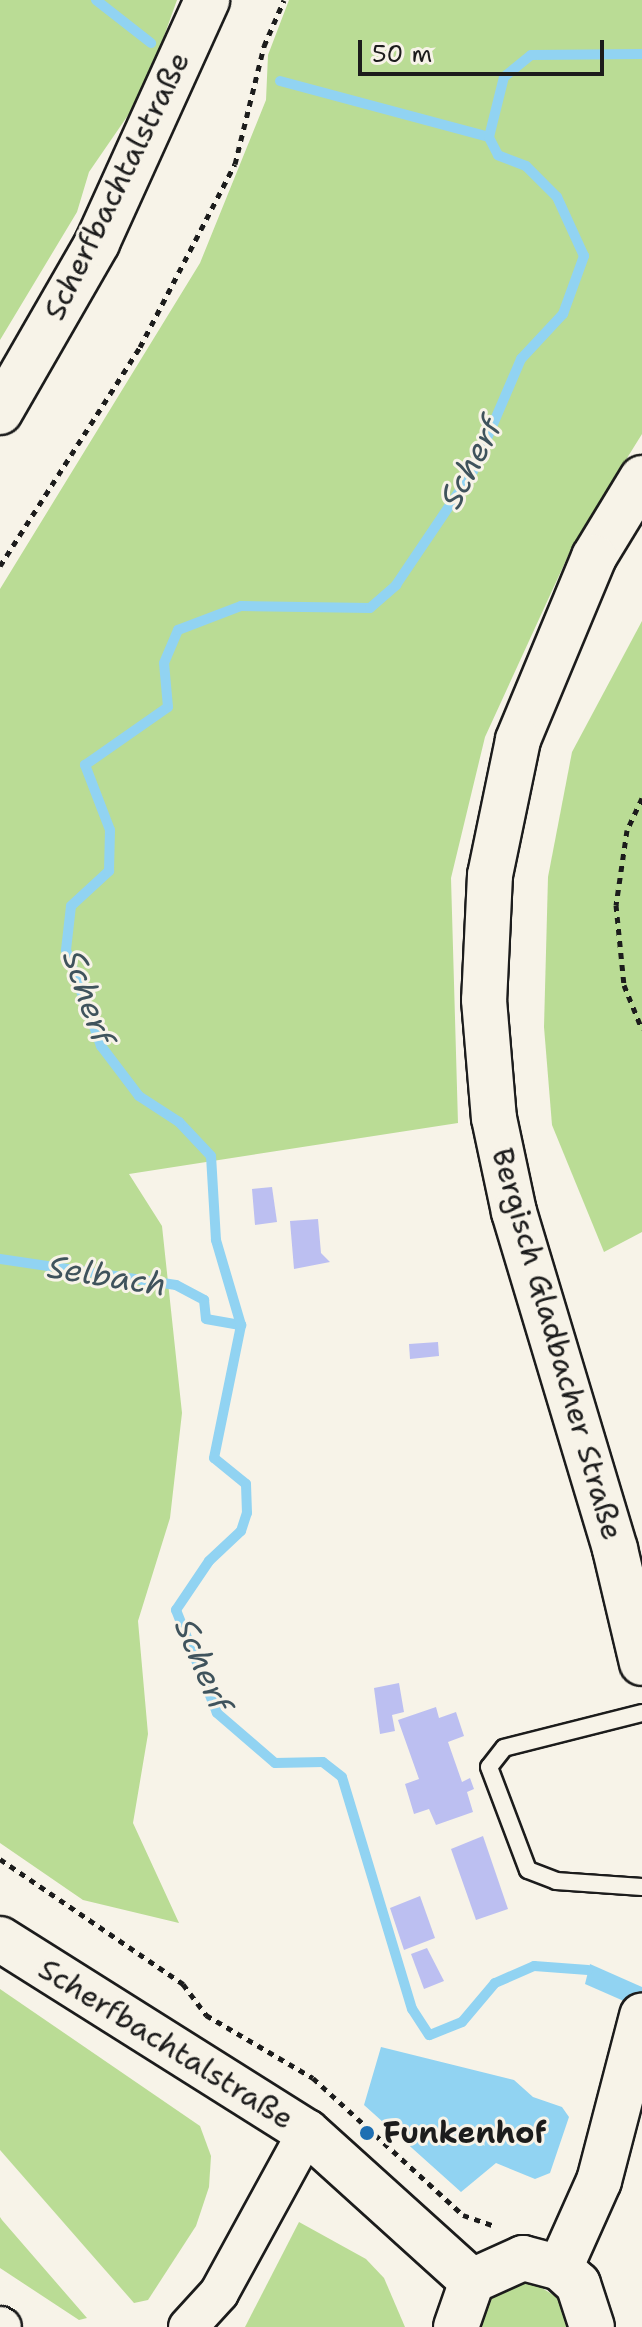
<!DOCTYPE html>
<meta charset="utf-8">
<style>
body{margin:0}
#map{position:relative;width:642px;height:2327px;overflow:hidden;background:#f7f3e8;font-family:"Shantell Sans",sans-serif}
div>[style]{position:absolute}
.green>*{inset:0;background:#badc95}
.water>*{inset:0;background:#91d3f2}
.stream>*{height:10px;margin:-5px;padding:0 5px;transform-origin:5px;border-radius:5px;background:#91d3f2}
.building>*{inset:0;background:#bcbff1}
.path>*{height:5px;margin-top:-2.5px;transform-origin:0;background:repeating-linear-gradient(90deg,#1c1c1c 0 6px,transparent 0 12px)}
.roads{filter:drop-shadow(2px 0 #1c1c1c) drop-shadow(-2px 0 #1c1c1c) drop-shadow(0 2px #1c1c1c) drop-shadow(0 -2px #1c1c1c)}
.service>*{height:16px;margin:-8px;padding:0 8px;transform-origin:8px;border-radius:8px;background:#f7f3e8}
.tertiary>*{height:38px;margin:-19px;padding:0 19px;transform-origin:19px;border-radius:19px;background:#f7f3e8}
.secondary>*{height:44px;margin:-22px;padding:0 22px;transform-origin:22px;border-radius:22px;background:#f7f3e8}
.dots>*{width:22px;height:22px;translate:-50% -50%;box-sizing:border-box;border:4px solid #f7f3e8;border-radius:50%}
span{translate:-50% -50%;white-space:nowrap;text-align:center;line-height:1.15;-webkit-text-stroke:6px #f7f3e8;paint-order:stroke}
.street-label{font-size:30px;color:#1c1c1c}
.poi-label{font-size:30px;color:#1c1c1c;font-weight:700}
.left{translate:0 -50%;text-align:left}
.water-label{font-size:32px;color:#3f535c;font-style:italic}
.scale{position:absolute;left:358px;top:40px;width:246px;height:36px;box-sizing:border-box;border:4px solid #1c1c1c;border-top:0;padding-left:10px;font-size:24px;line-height:28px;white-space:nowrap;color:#1c1c1c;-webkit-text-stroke:6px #f7f3e8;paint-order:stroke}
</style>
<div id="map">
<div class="green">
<i style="clip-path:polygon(0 0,177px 0,144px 92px,89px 172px,77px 212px,0 340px)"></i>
<i style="clip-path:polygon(289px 0,642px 0,642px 434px,573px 545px,485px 737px,451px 878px,458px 1123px,129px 1174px,162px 1226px,182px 1413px,170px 1518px,138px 1621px,148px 1734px,133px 1823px,179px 1923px,83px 1900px,0 1843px,0 589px,200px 263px,266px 100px,268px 55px)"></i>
<i style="clip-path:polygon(642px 621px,642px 1232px,604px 1252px,552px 1125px,544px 1027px,548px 877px,572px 752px)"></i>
<i style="clip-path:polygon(0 1989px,200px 2126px,211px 2156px,209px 2187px,196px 2226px,148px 2300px,134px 2303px,0 2150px)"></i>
<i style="clip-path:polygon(0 2217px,2px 2220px,87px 2318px,79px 2320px,0 2268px)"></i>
<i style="clip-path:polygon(299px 2222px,366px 2259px,384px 2278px,405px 2327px,245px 2327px)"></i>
<i style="clip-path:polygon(529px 2280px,563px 2301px,571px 2327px,478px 2327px,491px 2294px)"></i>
</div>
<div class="water">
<i style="clip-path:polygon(590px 1964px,642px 1987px,642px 2009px,585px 1984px)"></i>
<i style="clip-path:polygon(381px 2047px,514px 2080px,533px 2097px,562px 2107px,569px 2117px,550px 2173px,535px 2179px,496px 2163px,461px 2192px,364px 2105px)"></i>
</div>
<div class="stream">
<i style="left:96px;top:0;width:70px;rotate:38deg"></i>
<i style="left:280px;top:81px;width:216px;rotate:15deg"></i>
<i style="left:0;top:1259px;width:178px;rotate:8.4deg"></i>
<i style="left:176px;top:1285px;width:32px;rotate:28deg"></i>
<i style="left:204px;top:1300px;width:19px;rotate:84deg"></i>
<i style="left:206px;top:1319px;width:36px;rotate:10deg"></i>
<i style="left:588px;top:1970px;width:54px;rotate:-175.8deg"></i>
<i style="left:534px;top:1966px;width:43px;rotate:156.4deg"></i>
<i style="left:495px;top:1983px;width:51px;rotate:130.2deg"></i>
<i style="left:462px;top:2022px;width:35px;rotate:158deg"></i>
<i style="left:429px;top:2035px;width:31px;rotate:-123deg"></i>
<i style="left:412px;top:2009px;width:242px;rotate:-106.8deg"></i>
<i style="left:342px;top:1777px;width:24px;rotate:-142deg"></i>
<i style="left:323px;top:1762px;width:48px;rotate:178.8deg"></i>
<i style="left:275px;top:1763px;width:77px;rotate:-139.2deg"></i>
<i style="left:217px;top:1713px;width:111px;rotate:-111.7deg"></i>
<i style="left:176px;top:1610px;width:59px;rotate:-56deg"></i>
<i style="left:209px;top:1561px;width:44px;rotate:-43.2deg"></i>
<i style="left:241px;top:1531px;width:19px;rotate:-72deg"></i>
<i style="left:247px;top:1513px;width:29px;rotate:-92deg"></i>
<i style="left:246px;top:1484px;width:41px;rotate:-140.9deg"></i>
<i style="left:214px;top:1458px;width:136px;rotate:-78.5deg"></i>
<i style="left:241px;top:1325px;width:89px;rotate:-106.4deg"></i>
<i style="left:216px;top:1240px;width:84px;rotate:-93.4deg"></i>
<i style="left:211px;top:1156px;width:47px;rotate:-133.3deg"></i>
<i style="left:179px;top:1122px;width:48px;rotate:-147deg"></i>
<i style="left:139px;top:1096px;width:63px;rotate:-127.2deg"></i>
<i style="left:101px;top:1046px;width:102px;rotate:-110deg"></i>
<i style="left:66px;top:950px;width:44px;rotate:-83.5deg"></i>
<i style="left:71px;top:906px;width:52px;rotate:-42.6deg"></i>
<i style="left:109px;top:871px;width:41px;rotate:-88.6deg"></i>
<i style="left:110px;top:830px;width:70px;rotate:-111deg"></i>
<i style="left:85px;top:765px;width:101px;rotate:-34.9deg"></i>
<i style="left:168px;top:707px;width:44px;rotate:-95.2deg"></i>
<i style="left:164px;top:663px;width:36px;rotate:-67deg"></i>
<i style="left:178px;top:630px;width:67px;rotate:-20.9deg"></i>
<i style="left:241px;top:606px;width:129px;rotate:0.9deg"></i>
<i style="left:370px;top:608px;width:35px;rotate:-41deg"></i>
<i style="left:396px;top:585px;width:138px;rotate:-56deg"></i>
<i style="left:473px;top:471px;width:122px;rotate:-66.8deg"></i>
<i style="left:521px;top:359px;width:62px;rotate:-47deg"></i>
<i style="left:563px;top:314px;width:62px;rotate:-70.1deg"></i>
<i style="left:584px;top:256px;width:65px;rotate:-114.6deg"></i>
<i style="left:557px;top:197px;width:44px;rotate:-135deg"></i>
<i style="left:526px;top:166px;width:30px;rotate:-159deg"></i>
<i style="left:498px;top:155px;width:20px;rotate:-117deg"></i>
<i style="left:489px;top:137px;width:62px;rotate:-76deg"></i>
<i style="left:504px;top:77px;width:35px;rotate:-39deg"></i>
<i style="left:531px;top:55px;width:111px;rotate:-0.5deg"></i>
</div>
<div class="building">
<i style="clip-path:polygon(272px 1187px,277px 1222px,255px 1225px,252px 1189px)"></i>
<i style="clip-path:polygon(318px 1219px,321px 1253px,330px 1262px,294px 1269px,290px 1221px)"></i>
<i style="clip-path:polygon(438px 1342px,439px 1356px,410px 1359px,409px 1344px)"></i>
<i style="clip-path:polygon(399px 1683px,404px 1712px,392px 1715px,395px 1731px,380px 1734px,374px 1688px)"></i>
<i style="clip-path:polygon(436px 1707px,439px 1718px,456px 1712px,464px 1736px,448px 1742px,462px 1782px,470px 1778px,474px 1789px,467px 1792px,473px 1812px,436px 1825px,429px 1809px,414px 1814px,405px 1784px,419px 1779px,398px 1720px)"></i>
<i style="clip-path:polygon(483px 1836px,508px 1909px,476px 1920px,451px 1849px)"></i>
<i style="clip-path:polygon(420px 1896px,435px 1938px,404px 1950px,390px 1908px)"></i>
<i style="clip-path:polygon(427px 1948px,444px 1981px,424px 1989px,411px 1954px)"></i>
</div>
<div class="path">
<i style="left:0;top:566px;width:260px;rotate:-57.4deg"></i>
<i style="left:140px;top:347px;width:206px;rotate:-62.6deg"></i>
<i style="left:235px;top:164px;width:122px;rotate:-76.2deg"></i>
<i style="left:264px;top:46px;width:50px;rotate:-66.5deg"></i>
<i style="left:642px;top:798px;width:35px;rotate:115deg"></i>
<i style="left:627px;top:830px;width:76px;rotate:98.3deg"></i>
<i style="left:616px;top:905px;width:80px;rotate:84.3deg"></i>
<i style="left:624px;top:985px;width:48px;rotate:67.8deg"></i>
<i style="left:0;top:1859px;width:222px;rotate:34.3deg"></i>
<i style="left:183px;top:1984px;width:39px;rotate:53deg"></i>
<i style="left:206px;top:2015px;width:124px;rotate:30.5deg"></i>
<i style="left:313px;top:2078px;width:203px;rotate:42.4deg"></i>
<i style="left:463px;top:2215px;width:34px;rotate:19deg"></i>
</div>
<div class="roads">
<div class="service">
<i style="left:642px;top:1713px;width:142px;rotate:165.8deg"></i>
<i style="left:504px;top:1748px;width:24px;rotate:128deg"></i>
<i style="left:489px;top:1767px;width:110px;rotate:69.3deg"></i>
<i style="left:528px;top:1870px;width:30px;rotate:21deg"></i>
<i style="left:556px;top:1881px;width:86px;rotate:4deg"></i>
</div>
<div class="tertiary">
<i style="left:0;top:2326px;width:2px;rotate:27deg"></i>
<i style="left:188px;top:2327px;width:46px;rotate:-47.6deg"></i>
<i style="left:219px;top:2293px;width:183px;rotate:-61.3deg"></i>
</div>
<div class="secondary">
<i style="left:0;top:412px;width:195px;rotate:-60.1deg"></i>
<i style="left:97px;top:243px;width:267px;rotate:-65.6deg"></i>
<i style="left:642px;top:478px;width:92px;rotate:121.3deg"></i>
<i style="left:594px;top:557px;width:198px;rotate:112.6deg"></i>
<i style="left:518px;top:740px;width:138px;rotate:101.7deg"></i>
<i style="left:490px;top:875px;width:125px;rotate:92.7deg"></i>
<i style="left:484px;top:1000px;width:118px;rotate:85.2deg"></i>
<i style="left:494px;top:1118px;width:96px;rotate:78deg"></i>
<i style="left:514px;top:1212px;width:352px;rotate:73.3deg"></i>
<i style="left:615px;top:1549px;width:117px;rotate:76.7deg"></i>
<i style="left:0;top:1939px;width:363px;rotate:32.2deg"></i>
<i style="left:307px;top:2132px;width:222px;rotate:42.1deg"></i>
<i style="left:560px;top:2268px;width:95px;rotate:-65.9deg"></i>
<i style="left:599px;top:2181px;width:171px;rotate:-75.4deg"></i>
<i style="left:456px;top:2327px;width:49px;rotate:-70.8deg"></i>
<i style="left:472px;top:2281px;width:56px;rotate:-24.3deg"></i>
<i style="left:523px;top:2258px;width:38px;rotate:15deg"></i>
<i style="left:560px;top:2268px;width:24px;rotate:42deg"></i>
<i style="left:578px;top:2284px;width:45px;rotate:72deg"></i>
</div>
</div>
<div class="dots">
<i style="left:367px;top:2133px;background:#1f6fb2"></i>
</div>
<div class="street-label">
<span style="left:117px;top:186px;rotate:-64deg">Scherfbachtalstraße</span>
<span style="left:557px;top:1344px;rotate:74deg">Bergisch Gladbacher Straße</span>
<span style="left:166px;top:2044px;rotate:32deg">Scherfbachtalstraße</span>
</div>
<div class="poi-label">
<span class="left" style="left:383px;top:2133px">Funkenhof</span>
</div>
<div class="water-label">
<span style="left:471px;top:463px;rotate:-62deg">Scherf</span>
<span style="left:88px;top:997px;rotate:71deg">Scherf</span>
<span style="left:107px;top:1276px;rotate:9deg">Selbach</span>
<span style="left:203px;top:1665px;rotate:67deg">Scherf</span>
</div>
<div class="scale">50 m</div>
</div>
